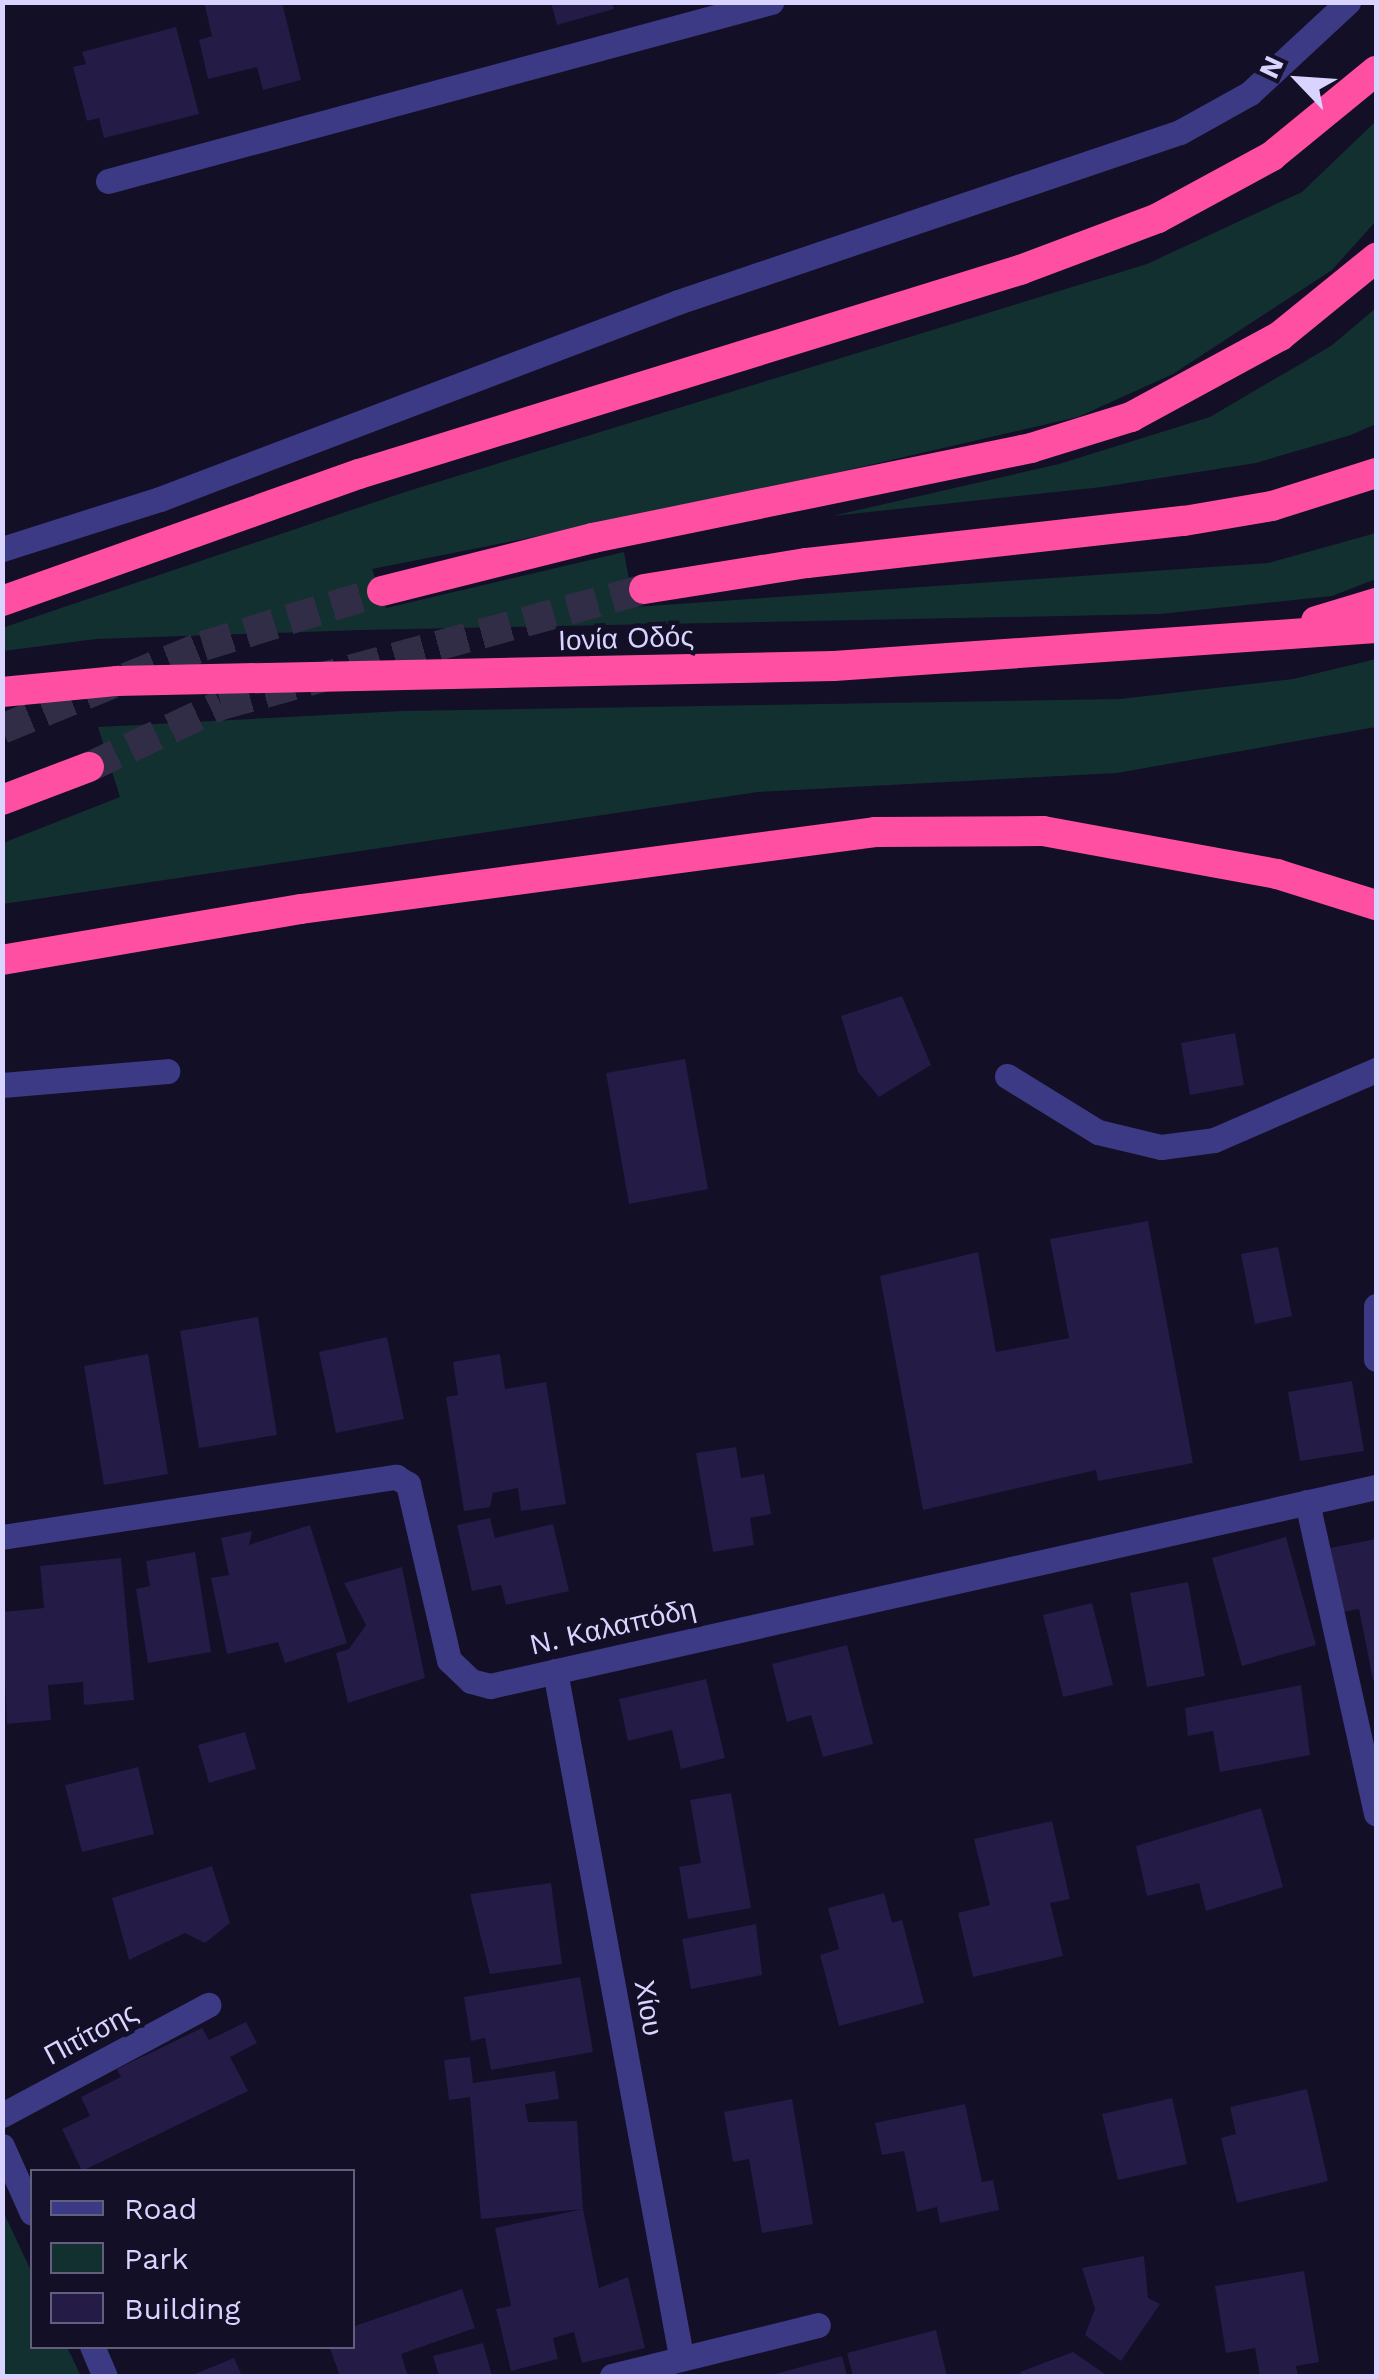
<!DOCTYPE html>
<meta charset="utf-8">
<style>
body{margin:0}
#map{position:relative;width:1379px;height:2379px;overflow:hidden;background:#130f26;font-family:"Work Sans",sans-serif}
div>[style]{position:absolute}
.green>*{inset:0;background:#12302f}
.building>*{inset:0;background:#241b47}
.highway-tunnel>*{height:30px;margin-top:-15px;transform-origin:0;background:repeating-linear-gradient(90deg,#312d47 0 30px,transparent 0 45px)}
.minor>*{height:25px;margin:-12.5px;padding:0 12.5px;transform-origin:12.5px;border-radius:12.5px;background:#3d3a85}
.highway>*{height:30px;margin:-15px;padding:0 15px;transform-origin:15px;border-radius:15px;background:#ff4fa3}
span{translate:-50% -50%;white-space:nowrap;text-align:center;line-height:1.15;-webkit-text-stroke:9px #130f26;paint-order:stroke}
.street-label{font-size:28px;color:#d9d4ff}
.frame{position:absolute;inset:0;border:5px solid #d9d4ff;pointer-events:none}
.legend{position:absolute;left:30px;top:2169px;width:325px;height:180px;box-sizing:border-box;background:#130f26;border:2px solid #625e7d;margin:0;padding:12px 18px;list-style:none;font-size:30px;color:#d9d4ff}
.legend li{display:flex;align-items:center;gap:20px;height:50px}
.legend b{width:50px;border:2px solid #625e7d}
.north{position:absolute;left:1249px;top:30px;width:100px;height:100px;-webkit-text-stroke:8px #130f26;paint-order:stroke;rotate:295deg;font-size:28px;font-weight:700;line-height:40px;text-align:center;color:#d9d4ff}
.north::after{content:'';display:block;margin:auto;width:35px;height:45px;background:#d9d4ff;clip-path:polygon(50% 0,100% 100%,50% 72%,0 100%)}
</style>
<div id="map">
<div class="green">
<i style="clip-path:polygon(1376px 121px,1376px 221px,1332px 270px,1173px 374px,1078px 417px,705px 503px,372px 569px,386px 608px,624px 552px,634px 607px,1268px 563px,1376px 533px,1376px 579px,1332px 596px,1160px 614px,361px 630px,96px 639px,3px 651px,2px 628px,405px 492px,1147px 264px,1302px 192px)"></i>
<i style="clip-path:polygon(1376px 308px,1376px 424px,1351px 435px,1256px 463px,1102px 487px,832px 516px,1059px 464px,1210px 417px,1331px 346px)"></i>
<i style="clip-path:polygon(1376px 659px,1376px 727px,1117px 773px,758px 792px,3px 904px,3px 843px,120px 797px,98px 727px,402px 711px,1120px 699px,1293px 679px)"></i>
<i style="clip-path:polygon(2px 2209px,32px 2273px,32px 2346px,67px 2347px,81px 2376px,3px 2376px)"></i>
</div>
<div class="building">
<i style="clip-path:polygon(204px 2px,282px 2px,301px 80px,263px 90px,257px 67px,208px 79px,199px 40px,212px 36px)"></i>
<i style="clip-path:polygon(551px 2px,612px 2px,614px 9px,557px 25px)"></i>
<i style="clip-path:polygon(176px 27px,199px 114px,104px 138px,99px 118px,87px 121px,73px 67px,86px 64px,82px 52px)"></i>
<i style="clip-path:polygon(902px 996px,931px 1065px,879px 1097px,858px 1072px,841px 1016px)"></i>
<i style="clip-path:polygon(1235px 1033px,1244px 1085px,1190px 1095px,1181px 1043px)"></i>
<i style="clip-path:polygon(685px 1059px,708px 1189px,629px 1204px,606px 1073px)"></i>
<i style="clip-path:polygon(1148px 1221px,1193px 1463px,1098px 1481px,1096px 1470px,923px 1510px,880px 1276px,978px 1252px,996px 1352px,1069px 1338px,1050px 1239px)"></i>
<i style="clip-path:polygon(1278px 1247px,1292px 1316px,1255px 1324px,1241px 1254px)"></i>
<i style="clip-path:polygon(258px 1317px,277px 1435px,199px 1448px,180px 1331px)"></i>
<i style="clip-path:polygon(387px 1337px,404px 1419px,336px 1433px,319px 1352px)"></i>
<i style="clip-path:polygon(148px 1354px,168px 1474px,104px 1485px,84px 1366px)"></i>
<i style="clip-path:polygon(500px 1354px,505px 1389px,546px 1382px,566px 1504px,521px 1511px,518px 1488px,493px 1493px,490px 1507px,464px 1511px,446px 1397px,458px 1395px,453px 1362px)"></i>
<i style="clip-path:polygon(1352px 1381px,1364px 1451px,1300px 1461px,1288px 1392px)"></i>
<i style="clip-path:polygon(736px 1447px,741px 1478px,764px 1474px,771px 1514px,750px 1518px,754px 1545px,713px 1552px,696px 1453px)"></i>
<i style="clip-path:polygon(490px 1518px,495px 1538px,553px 1524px,569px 1591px,506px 1605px,501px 1585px,472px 1591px,457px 1525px)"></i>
<i style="clip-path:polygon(310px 1525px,347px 1643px,285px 1663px,278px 1642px,227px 1654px,211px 1578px,229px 1575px,221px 1538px,252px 1531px,249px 1545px)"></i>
<i style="clip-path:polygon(1286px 1537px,1316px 1645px,1242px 1666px,1212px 1558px)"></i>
<i style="clip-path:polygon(1376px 1539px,1376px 1679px,1373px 1680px,1359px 1609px,1342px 1612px,1330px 1548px)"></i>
<i style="clip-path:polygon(195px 1552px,211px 1652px,148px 1663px,136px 1589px,150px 1586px,146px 1561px)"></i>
<i style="clip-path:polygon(121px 1558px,134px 1700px,84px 1705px,83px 1682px,48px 1685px,51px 1720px,7px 1724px,2px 1612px,44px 1608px,40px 1566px)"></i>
<i style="clip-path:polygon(402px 1567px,425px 1678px,348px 1703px,336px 1653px,349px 1649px,366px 1625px,344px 1583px)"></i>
<i style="clip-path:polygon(1188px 1582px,1205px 1676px,1147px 1687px,1130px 1593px)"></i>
<i style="clip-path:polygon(1092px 1603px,1113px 1685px,1063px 1697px,1043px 1615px)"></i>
<i style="clip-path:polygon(847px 1645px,873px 1744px,823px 1757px,811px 1715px,787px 1722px,772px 1664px)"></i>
<i style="clip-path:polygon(706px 1679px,725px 1758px,681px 1769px,672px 1730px,628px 1741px,619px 1699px)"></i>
<i style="clip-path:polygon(1301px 1685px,1310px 1755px,1220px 1772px,1213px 1731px,1188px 1736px,1185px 1708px)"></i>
<i style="clip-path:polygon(245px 1732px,256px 1769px,209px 1783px,198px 1745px)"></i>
<i style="clip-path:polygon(138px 1767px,154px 1834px,82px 1852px,65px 1785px)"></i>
<i style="clip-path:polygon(731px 1793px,751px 1908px,688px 1919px,679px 1867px,701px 1863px,690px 1800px)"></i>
<i style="clip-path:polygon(1261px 1808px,1283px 1887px,1206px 1911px,1199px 1883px,1147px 1896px,1136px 1846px)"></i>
<i style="clip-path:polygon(1052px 1821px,1070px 1899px,1050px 1903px,1063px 1956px,973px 1977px,958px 1913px,990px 1905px,974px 1839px)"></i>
<i style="clip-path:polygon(212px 1866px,230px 1923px,205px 1943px,185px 1933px,129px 1960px,112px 1898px)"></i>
<i style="clip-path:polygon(551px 1883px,562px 1964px,490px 1974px,470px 1894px)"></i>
<i style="clip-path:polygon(884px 1893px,892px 1923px,902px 1920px,924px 2003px,839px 2026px,820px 1955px,839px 1949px,828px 1908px)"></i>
<i style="clip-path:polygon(756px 1924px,762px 1975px,691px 1989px,682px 1939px)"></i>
<i style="clip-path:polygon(580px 1977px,593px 2052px,491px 2070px,485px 2038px,471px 2041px,464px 1997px)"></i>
<i style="clip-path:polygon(246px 2022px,257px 2043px,230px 2057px,248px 2091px,82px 2171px,62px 2129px,90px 2116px,81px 2097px,121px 2077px,117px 2069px,202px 2028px,209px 2040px)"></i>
<i style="clip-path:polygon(470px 2057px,473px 2083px,555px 2071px,559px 2099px,525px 2104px,528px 2122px,577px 2121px,583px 2209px,599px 2288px,628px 2277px,645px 2348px,582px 2363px,574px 2332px,553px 2338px,558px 2359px,511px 2371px,496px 2309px,511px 2306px,495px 2228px,583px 2209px,481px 2219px,470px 2097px,449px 2100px,444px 2060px)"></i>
<i style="clip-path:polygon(1307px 2089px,1328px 2181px,1237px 2203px,1221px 2138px,1236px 2134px,1230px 2107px)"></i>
<i style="clip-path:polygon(1172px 2098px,1187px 2164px,1118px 2180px,1102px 2114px)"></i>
<i style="clip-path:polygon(792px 2099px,813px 2224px,762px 2233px,749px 2159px,733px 2162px,724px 2112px)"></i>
<i style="clip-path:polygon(965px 2104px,982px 2182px,993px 2180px,999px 2210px,940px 2223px,937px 2207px,917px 2212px,904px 2151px,882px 2155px,875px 2123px)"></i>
<i style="clip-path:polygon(1144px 2256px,1148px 2298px,1160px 2304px,1121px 2361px,1085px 2335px,1095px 2309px,1082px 2268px)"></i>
<i style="clip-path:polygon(1304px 2271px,1319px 2362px,1296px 2366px,1298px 2376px,1260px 2376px,1255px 2348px,1226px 2353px,1215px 2286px)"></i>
<i style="clip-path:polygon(462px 2289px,475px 2328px,401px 2354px,408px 2376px,340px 2376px,329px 2346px,352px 2346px,352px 2327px)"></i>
<i style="clip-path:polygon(936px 2330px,947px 2376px,853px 2376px,847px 2353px)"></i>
<i style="clip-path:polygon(483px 2343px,492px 2376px,439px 2376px,433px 2356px)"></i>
<i style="clip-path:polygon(1073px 2352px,1108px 2376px,1021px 2376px,1020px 2372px)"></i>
<i style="clip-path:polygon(842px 2356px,847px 2376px,771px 2376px,771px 2375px)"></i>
<i style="clip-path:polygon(234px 2358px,242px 2376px,190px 2376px)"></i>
</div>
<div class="highway-tunnel">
<i style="left:2px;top:729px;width:217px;rotate:-22.4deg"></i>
<i style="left:203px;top:646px;width:187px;rotate:-17.1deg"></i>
<i style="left:89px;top:767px;width:146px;rotate:-25.2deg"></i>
<i style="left:221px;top:705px;width:439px;rotate:-15.3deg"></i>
</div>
<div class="minor">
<i style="left:108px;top:181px;width:687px;rotate:-15.11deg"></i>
<i style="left:2px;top:549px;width:166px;rotate:-17.6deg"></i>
<i style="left:160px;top:499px;width:554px;rotate:-20.82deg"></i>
<i style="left:678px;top:302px;width:530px;rotate:-18.71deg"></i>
<i style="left:1180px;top:132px;width:80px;rotate:-29.1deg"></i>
<i style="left:1250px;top:93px;width:134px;rotate:-42.9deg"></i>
<i style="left:1007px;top:1076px;width:107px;rotate:31.6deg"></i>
<i style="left:1098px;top:1132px;width:65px;rotate:13.4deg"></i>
<i style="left:1161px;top:1147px;width:53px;rotate:-7.5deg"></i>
<i style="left:1214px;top:1140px;width:176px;rotate:-23.4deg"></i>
<i style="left:2px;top:1085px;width:166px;rotate:-4.8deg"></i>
<i style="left:1376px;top:1306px;width:53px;rotate:90deg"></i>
<i style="left:1307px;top:1502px;width:319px;rotate:77.5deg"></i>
<i style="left:2px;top:1537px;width:399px;rotate:-8.7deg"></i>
<i style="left:396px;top:1477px;width:14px;rotate:30deg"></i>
<i style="left:408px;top:1484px;width:181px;rotate:76.9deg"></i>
<i style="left:449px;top:1660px;width:30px;rotate:44deg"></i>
<i style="left:471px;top:1681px;width:20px;rotate:15deg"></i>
<i style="left:490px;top:1686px;width:908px;rotate:-12.66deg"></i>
<i style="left:555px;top:1671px;width:696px;rotate:79.58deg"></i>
<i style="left:2px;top:2115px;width:234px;rotate:-28.1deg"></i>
<i style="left:2px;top:2146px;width:73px;rotate:65.9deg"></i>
<i style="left:92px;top:2346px;width:33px;rotate:67deg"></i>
<i style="left:612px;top:2376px;width:212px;rotate:-13.9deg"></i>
</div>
<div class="highway">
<i style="left:644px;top:589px;width:165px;rotate:-9.1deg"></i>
<i style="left:807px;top:563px;width:379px;rotate:-6.4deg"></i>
<i style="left:1184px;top:521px;width:89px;rotate:-9.7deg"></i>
<i style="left:1272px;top:506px;width:109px;rotate:-17.6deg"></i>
<i style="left:382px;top:591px;width:218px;rotate:-14.1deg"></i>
<i style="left:593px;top:538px;width:447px;rotate:-11.6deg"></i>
<i style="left:1031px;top:448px;width:105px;rotate:-17.2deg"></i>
<i style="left:1131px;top:417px;width:170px;rotate:-28.5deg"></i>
<i style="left:1280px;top:336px;width:124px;rotate:-39.1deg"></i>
<i style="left:2px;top:601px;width:379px;rotate:-19.6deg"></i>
<i style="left:359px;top:474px;width:692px;rotate:-17.15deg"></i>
<i style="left:1020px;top:270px;width:147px;rotate:-20.6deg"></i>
<i style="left:1158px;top:218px;width:130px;rotate:-28.5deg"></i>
<i style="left:1272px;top:156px;width:134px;rotate:-39.3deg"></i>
<i style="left:1316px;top:621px;width:63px;rotate:-16.7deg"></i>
<i style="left:2px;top:692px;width:116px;rotate:-5.5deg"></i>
<i style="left:117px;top:681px;width:717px;rotate:-1.2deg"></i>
<i style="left:834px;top:666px;width:543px;rotate:-4.01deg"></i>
<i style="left:2px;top:800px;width:93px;rotate:-20.8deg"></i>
<i style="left:2px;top:960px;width:303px;rotate:-9.7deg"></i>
<i style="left:301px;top:909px;width:579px;rotate:-7.64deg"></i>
<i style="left:875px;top:832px;width:168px;rotate:-0.3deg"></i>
<i style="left:1043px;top:831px;width:238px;rotate:10.4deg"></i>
<i style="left:1277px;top:874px;width:104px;rotate:17.4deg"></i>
</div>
<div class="street-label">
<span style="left:626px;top:639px;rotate:-2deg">Ιονία Οδός</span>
<span style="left:613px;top:1627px;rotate:-13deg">Ν. Καλαπόδη</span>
<span style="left:648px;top:2008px;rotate:80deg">Χίου</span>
<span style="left:91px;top:2034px;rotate:-28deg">Πιτίτσης</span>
</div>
<div class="frame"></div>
<ul class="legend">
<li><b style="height:12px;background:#3d3a85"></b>Road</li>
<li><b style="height:28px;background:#12302f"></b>Park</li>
<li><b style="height:28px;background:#241b47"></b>Building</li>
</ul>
<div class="north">N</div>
</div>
